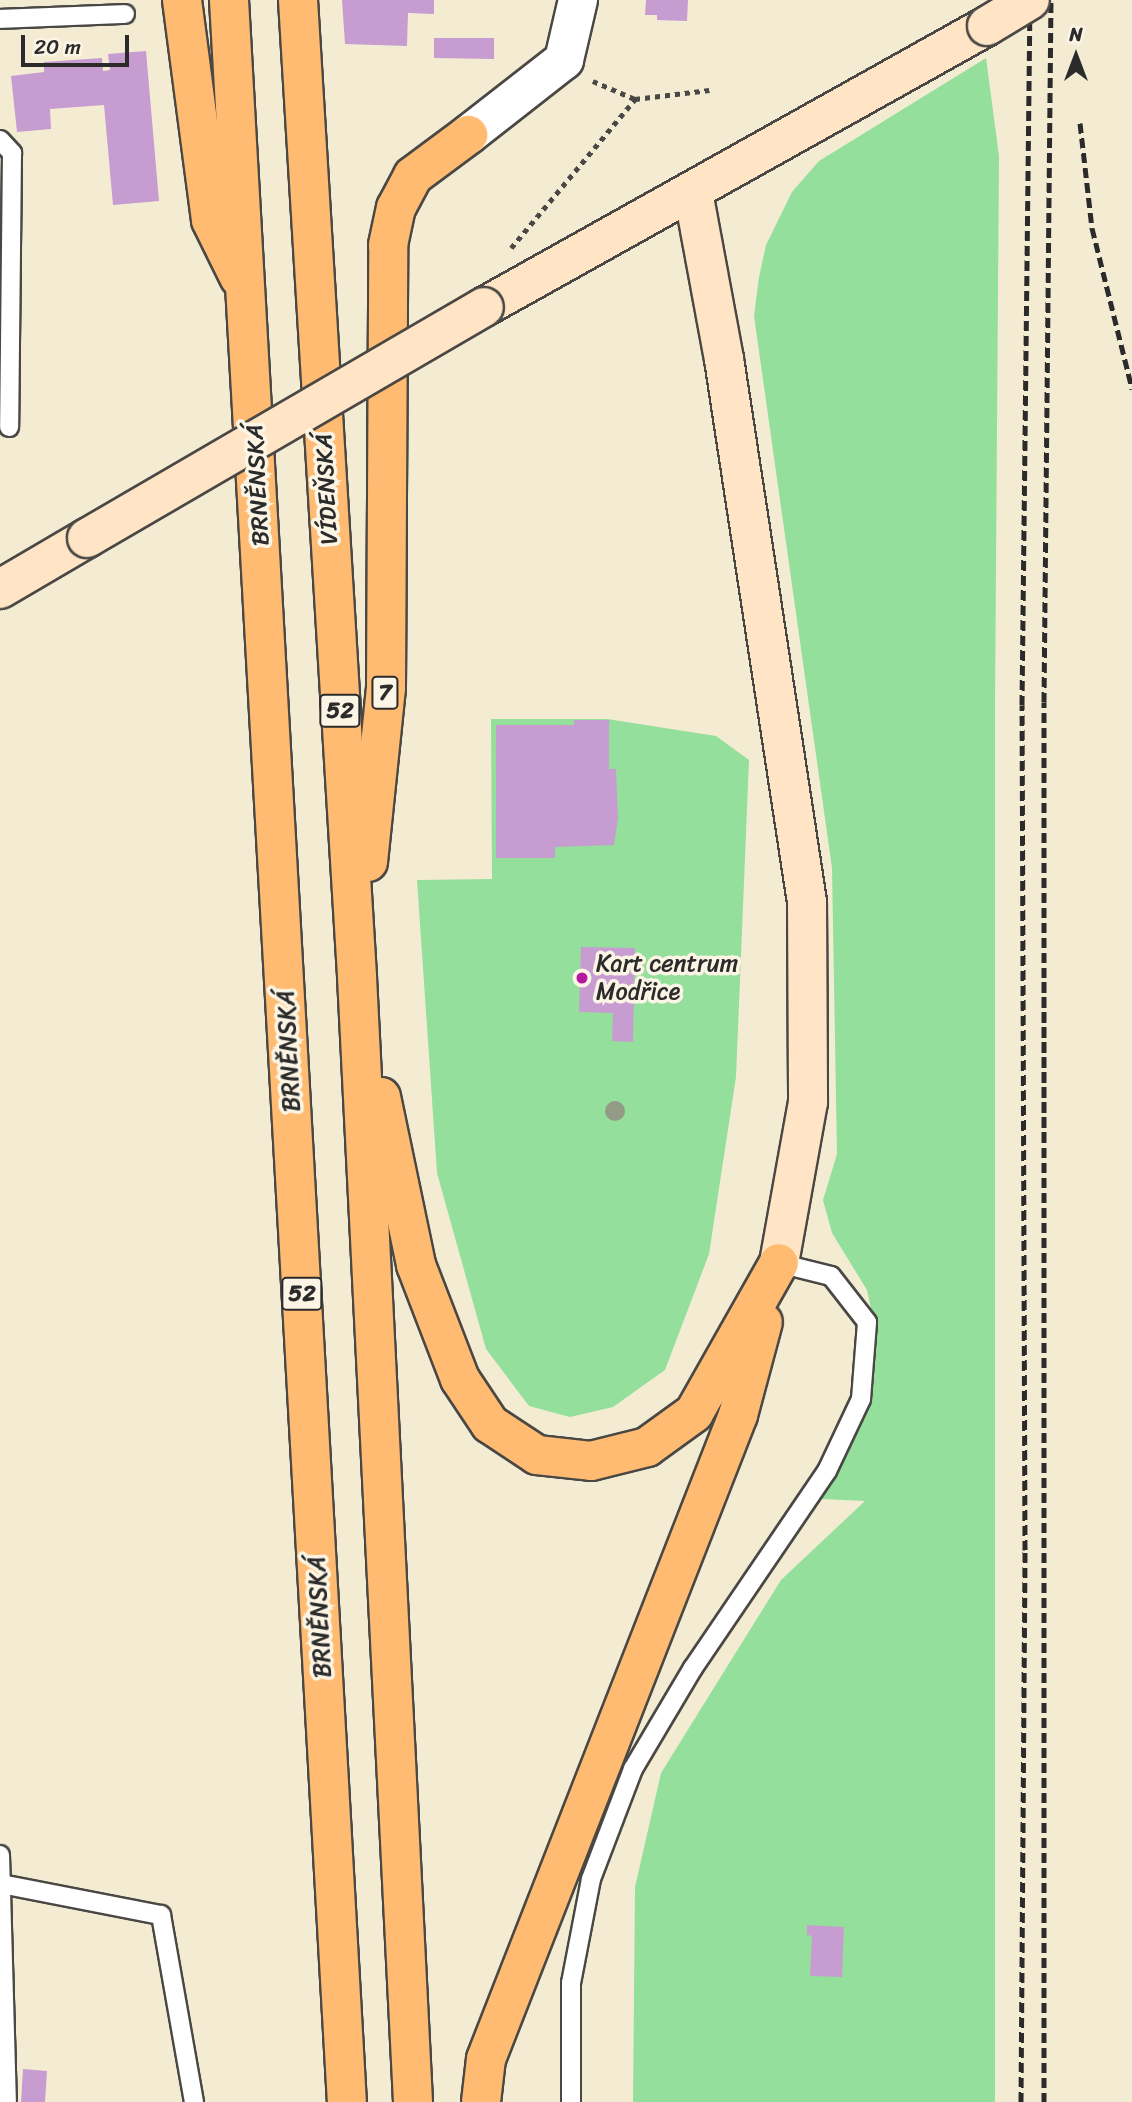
<!DOCTYPE html>
<meta charset="utf-8">
<style>
body{margin:0}
#map{position:relative;width:1132px;height:2102px;overflow:hidden;background:#f3ecd3;font-family:Sriracha,sans-serif}
div>[style]{position:absolute}
.green>*{inset:0;background:#94df9b}
.building>*{inset:0;background:#c79cd1}
.path>*{height:4.5px;margin-top:-2.25px;transform-origin:0;background:repeating-linear-gradient(90deg,#494844 0 5px,transparent 0 10px)}
.roads{filter:drop-shadow(2px 0 #494844) drop-shadow(-2px 0 #494844) drop-shadow(0 2px #494844) drop-shadow(0 -2px #494844)}
.service>*{height:18px;margin:-9px;padding:0 9px;transform-origin:9px;border-radius:9px;background:#fff}
.tertiary>*{height:38px;margin:-19px;padding:0 19px;transform-origin:19px;border-radius:19px;background:#fff}
.secondary>*{height:38px;margin:-19px;padding:0 19px;transform-origin:19px;border-radius:19px;background:#ffe4c6}
.trunk>*{height:38px;margin:-19px;padding:0 19px;transform-origin:19px;border-radius:19px;background:#ffbb71}
.rail>*{height:5px;margin-top:-2.5px;transform-origin:0;background:repeating-linear-gradient(90deg,#2b2b2b 0 10px,transparent 0 15px)}
.bridges{filter:drop-shadow(2px 0 #494844) drop-shadow(-2px 0 #494844) drop-shadow(0 2px #494844) drop-shadow(0 -2px #494844)}
.secondary-bridge>*{height:38px;margin:-19px;padding:0 19px;transform-origin:19px;border-radius:19px;background:#ffe4c6}
.trees>*{width:20px;height:20px;margin:-10px;border-radius:50%;background:#939b86}
.dots>*{width:19px;height:19px;translate:-50% -50%;box-sizing:border-box;border:4px solid #fcf5e5;border-radius:50%}
span{translate:-50% -50%;white-space:nowrap;text-align:center;line-height:1.15;-webkit-text-stroke:7px #fcf5e5;paint-order:stroke}
.shield-label span{padding:2px 5px;background:#fcf5e5;border:2px solid;border-radius:5px;-webkit-text-stroke-width:0}
.shield-label{font-size:23px;color:#2b2b2b;font-weight:700}
.street-label{font-size:24px;color:#2b2b2b}
.poi-label{font-size:24px;color:#2b2b2b}
.left{translate:0 -50%;text-align:left}
.north{position:absolute;left:1041px;top:21px;width:70px;height:70px;-webkit-text-stroke:5px #fcf5e5;paint-order:stroke;rotate:0deg;font-size:19px;font-weight:700;line-height:28px;text-align:center;color:#2b2b2b}
.north::after{content:'';display:block;margin:auto;width:24px;height:32px;background:#2b2b2b;clip-path:polygon(50% 0,100% 100%,50% 72%,0 100%)}
.scale{position:absolute;left:21px;top:35px;width:108px;height:32px;box-sizing:border-box;border:4px solid #2b2b2b;border-top:0;padding-left:9px;font-size:21px;line-height:24px;white-space:nowrap;color:#2b2b2b;-webkit-text-stroke:5px #fcf5e5;paint-order:stroke}
</style>
<div id="map">
<div class="green">
<i style="clip-path:polygon(986px 58px,999px 156px,995px 704px,995px 2102px,633px 2102px,635px 1887px,661px 1773px,781px 1580px,865px 1501px,820px 1499px,867px 1401px,875px 1328px,867px 1290px,832px 1233px,823px 1200px,837px 1154px,832px 868px,754px 316px,759px 277px,766px 245px,792px 192px,819px 161px)"></i>
<i style="clip-path:polygon(491px 719px,607px 719px,716px 736px,749px 760px,736px 1077px,709px 1254px,665px 1370px,613px 1407px,570px 1417px,529px 1406px,486px 1349px,437px 1173px,417px 880px,492px 879px)"></i>
</div>
<div class="building">
<i style="clip-path:polygon(342px 0,434px 0,434px 14px,408px 13px,407px 46px,345px 44px)"></i>
<i style="clip-path:polygon(646px 0,688px 0,687px 21px,657px 20px,657px 15px,645px 15px)"></i>
<i style="clip-path:polygon(434px 38px,494px 38px,494px 59px,434px 58px)"></i>
<i style="clip-path:polygon(146px 51px,159px 201px,113px 205px,104px 105px,50px 109px,51px 129px,17px 132px,11px 76px,44px 72px,44px 62px,102px 58px,103px 71px,110px 70px,108px 54px)"></i>
<i style="clip-path:polygon(574px 720px,609px 720px,609px 769px,616px 769px,618px 818px,614px 845px,555px 847px,555px 858px,496px 858px,496px 725px,574px 725px)"></i>
<i style="clip-path:polygon(581px 947px,635px 948px,633px 1042px,612px 1041px,613px 1013px,579px 1012px)"></i>
<i style="clip-path:polygon(807px 1925px,844px 1927px,842px 1977px,810px 1976px,812px 1936px,807px 1935px)"></i>
<i style="clip-path:polygon(23px 2069px,47px 2071px,45px 2102px,21px 2102px)"></i>
</div>
<div class="path">
<i style="left:593px;top:81px;width:46px;rotate:23.2deg"></i>
<i style="left:635px;top:99px;width:75px;rotate:-6.9deg"></i>
<i style="left:511px;top:248px;width:194px;rotate:-50.2deg"></i>
</div>
<div class="roads">
<div class="service">
<i style="left:0;top:19px;width:125px;rotate:-2.3deg"></i>
<i style="left:0;top:140px;width:18px;rotate:47deg"></i>
<i style="left:12px;top:153px;width:274px;rotate:90.6deg"></i>
<i style="left:0;top:1855px;width:247px;rotate:88.4deg"></i>
<i style="left:1px;top:1884px;width:163px;rotate:11deg"></i>
<i style="left:161px;top:1915px;width:190px;rotate:80deg"></i>
<i style="left:571px;top:2102px;width:119px;rotate:-90deg"></i>
<i style="left:571px;top:1983px;width:106px;rotate:-79.1deg"></i>
<i style="left:591px;top:1879px;width:118px;rotate:-69.1deg"></i>
<i style="left:633px;top:1769px;width:117px;rotate:-59.3deg"></i>
<i style="left:693px;top:1668px;width:238px;rotate:-55.8deg"></i>
<i style="left:827px;top:1471px;width:80px;rotate:-64.7deg"></i>
<i style="left:861px;top:1399px;width:77px;rotate:-85.5deg"></i>
<i style="left:867px;top:1322px;width:58px;rotate:-128deg"></i>
<i style="left:831px;top:1276px;width:54px;rotate:-166deg"></i>
</div>
<div class="tertiary">
<i style="left:468px;top:135px;width:122px;rotate:-38deg"></i>
<i style="left:564px;top:60px;width:62px;rotate:-76.9deg"></i>
</div>
<div class="secondary">
<i style="left:693px;top:192px;width:170px;rotate:79.5deg"></i>
<i style="left:724px;top:359px;width:549px;rotate:81.31deg"></i>
<i style="left:807px;top:902px;width:200px;rotate:89.7deg"></i>
<i style="left:808px;top:1102px;width:164px;rotate:100.2deg"></i>
<i style="left:484px;top:307px;width:576px;rotate:-29.19deg"></i>
<i style="left:0;top:589px;width:101px;rotate:-30.4deg"></i>
</div>
<div class="trunk">
<i style="left:182px;top:0;width:222px;rotate:82.5deg"></i>
<i style="left:211px;top:220px;width:64px;rotate:63.8deg"></i>
<i style="left:229px;top:0;width:2105px;rotate:86.79deg"></i>
<i style="left:298px;top:0;width:979px;rotate:86.54deg"></i>
<i style="left:357px;top:977px;width:1126px;rotate:87.15deg"></i>
<i style="left:368px;top:862px;width:175px;rotate:-84.1deg"></i>
<i style="left:386px;top:688px;width:443px;rotate:-89.7deg"></i>
<i style="left:388px;top:245px;width:38px;rotate:-78deg"></i>
<i style="left:396px;top:208px;width:36px;rotate:-62deg"></i>
<i style="left:413px;top:176px;width:69px;rotate:-36.7deg"></i>
<i style="left:381px;top:1097px;width:172px;rotate:78.2deg"></i>
<i style="left:416px;top:1265px;width:122px;rotate:68.9deg"></i>
<i style="left:460px;top:1379px;width:54px;rotate:56.3deg"></i>
<i style="left:490px;top:1424px;width:56px;rotate:33.4deg"></i>
<i style="left:537px;top:1455px;width:54px;rotate:6.3deg"></i>
<i style="left:591px;top:1461px;width:58px;rotate:-14deg"></i>
<i style="left:647px;top:1447px;width:58px;rotate:-35.9deg"></i>
<i style="left:694px;top:1413px;width:172px;rotate:-60.5deg"></i>
<i style="left:481px;top:2102px;width:43px;rotate:-83.4deg"></i>
<i style="left:486px;top:2059px;width:692px;rotate:-68.63deg"></i>
<i style="left:738px;top:1415px;width:96px;rotate:-75deg"></i>
</div>
</div>
<div class="rail">
<i style="left:1080px;top:123px;width:106px;rotate:83.5deg"></i>
<i style="left:1092px;top:228px;width:166px;rotate:76deg"></i>
<i style="left:1021px;top:2102px;width:552px;rotate:-89.58deg"></i>
<i style="left:1025px;top:1550px;width:845px;rotate:-90.2deg"></i>
<i style="left:1022px;top:705px;width:705px;rotate:-89.35deg"></i>
<i style="left:1044px;top:2102px;width:1400px;rotate:-90deg"></i>
<i style="left:1044px;top:702px;width:702px;rotate:-89.43deg"></i>
</div>
<div class="bridges">
<div class="secondary-bridge">
<i style="left:987px;top:26px;width:50px;rotate:-31.2deg"></i>
<i style="left:87px;top:538px;width:459px;rotate:-30.2deg"></i>
</div>
</div>
<div class="trees">
<i style="left:615px;top:1111px"></i>
</div>
<div class="dots">
<i style="left:582px;top:978px;background:#b5179e"></i>
</div>
<div class="shield-label">
<span style="left:385px;top:693px">7</span>
<span style="left:340px;top:711px">52</span>
<span style="left:302px;top:1294px">52</span>
</div>
<div class="street-label">
<span style="left:258px;top:485px;rotate:-93deg">BRNĚNSKÁ</span>
<span style="left:327px;top:489px;rotate:-93deg">VÍDEŇSKÁ</span>
<span style="left:289px;top:1051px;rotate:-93deg">BRNĚNSKÁ</span>
<span style="left:320px;top:1617px;rotate:-93deg">BRNĚNSKÁ</span>
</div>
<div class="poi-label">
<span class="left" style="left:596px;top:978px">Kart centrum<br>Modřice</span>
</div>
<div class="north">N</div>
<div class="scale">20 m</div>
</div>
